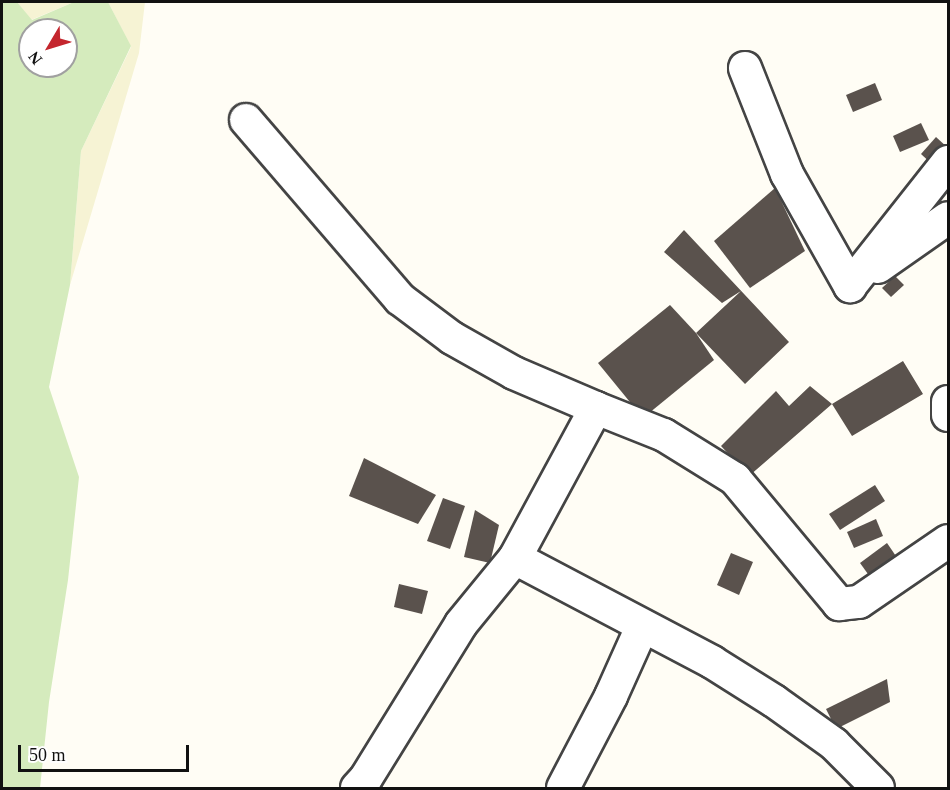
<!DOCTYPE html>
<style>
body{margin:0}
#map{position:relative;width:950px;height:790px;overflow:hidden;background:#fffdf5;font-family:"Times New Roman",serif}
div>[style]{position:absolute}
.farmland>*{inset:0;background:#f6f3d4}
.green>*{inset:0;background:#d5ebbd}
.building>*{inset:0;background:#5a524d}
.roads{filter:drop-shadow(2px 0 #444) drop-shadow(-2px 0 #444) drop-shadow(0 2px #444) drop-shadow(0 -2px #444)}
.minor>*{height:32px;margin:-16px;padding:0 16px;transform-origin:16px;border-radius:16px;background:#fff}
span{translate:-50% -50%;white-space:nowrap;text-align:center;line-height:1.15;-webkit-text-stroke:6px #fff;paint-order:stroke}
.frame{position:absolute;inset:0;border:3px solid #111;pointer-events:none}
.north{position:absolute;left:18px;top:18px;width:60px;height:60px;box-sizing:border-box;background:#fff;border:2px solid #a0a0a0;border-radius:50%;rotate:232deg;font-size:16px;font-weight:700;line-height:24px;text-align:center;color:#111}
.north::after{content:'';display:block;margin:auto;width:21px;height:27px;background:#c4262e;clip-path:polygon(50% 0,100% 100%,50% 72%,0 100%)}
.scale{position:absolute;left:18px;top:745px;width:171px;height:27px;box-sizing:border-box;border:3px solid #111;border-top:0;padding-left:8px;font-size:18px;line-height:21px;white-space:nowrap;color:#111;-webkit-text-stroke:4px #fff;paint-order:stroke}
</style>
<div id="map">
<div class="farmland">
<i style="clip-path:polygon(17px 2px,74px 2px,31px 20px)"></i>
<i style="clip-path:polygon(108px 2px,145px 2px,139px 53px,70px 285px,81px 151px,131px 47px)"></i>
</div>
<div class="green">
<i style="clip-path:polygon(evenodd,2px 2px,17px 2px,32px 20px,74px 2px,108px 2px,131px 46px,81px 151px,70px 285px,49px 387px,79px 477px,68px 580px,49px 702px,40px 788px,2px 788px,2px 2px,30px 30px,66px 30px,66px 66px,30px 66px,30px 30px)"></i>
</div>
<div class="building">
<i style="clip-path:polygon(875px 83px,882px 100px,853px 112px,846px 95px)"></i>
<i style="clip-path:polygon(921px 123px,929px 140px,900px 152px,893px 136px)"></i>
<i style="clip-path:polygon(936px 137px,948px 148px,935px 167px,921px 154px)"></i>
<i style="clip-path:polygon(775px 188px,805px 251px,750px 288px,714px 241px)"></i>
<i style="clip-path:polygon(684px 230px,789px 342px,745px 384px,696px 333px,741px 291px,722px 303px,664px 252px)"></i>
<i style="clip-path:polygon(895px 276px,904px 285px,891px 297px,882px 288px)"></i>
<i style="clip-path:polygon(670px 305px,696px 333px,714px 360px,643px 418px,598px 363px)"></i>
<i style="clip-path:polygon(903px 361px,923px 394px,852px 436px,832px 404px,749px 476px,721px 446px,776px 391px,789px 406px,810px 386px,832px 404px)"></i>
<i style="clip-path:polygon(364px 458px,436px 495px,418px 524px,349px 496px)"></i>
<i style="clip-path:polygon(875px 485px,885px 501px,840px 530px,829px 514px)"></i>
<i style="clip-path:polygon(443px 498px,465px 506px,450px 549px,427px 541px)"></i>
<i style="clip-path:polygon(475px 510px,499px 525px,490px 563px,464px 557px)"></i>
<i style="clip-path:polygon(876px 519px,883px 536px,854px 548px,847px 532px)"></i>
<i style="clip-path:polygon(887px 543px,900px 562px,873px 581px,860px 563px)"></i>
<i style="clip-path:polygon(731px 553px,753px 562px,739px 595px,717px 585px)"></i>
<i style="clip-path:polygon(399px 584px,428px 591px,422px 614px,394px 607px)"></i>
<i style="clip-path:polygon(887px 679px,890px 702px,836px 729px,826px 709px)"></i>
</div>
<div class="roads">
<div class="minor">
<i style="left:745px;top:68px;width:114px;rotate:68.4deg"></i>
<i style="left:787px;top:174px;width:129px;rotate:60.6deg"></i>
<i style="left:850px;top:286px;width:158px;rotate:-51.7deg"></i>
<i style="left:246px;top:120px;width:236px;rotate:49.3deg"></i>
<i style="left:400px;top:299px;width:65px;rotate:36.9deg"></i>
<i style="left:452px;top:338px;width:71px;rotate:29.4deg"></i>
<i style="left:514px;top:373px;width:89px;rotate:23.1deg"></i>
<i style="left:596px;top:408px;width:170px;rotate:118.4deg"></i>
<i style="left:878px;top:267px;width:85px;rotate:-35deg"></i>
<i style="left:948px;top:402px;width:13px;rotate:90deg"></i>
<i style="left:596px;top:408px;width:73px;rotate:21.7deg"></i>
<i style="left:664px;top:435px;width:84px;rotate:31.8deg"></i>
<i style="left:735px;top:479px;width:163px;rotate:50.2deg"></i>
<i style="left:839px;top:604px;width:20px;rotate:-6deg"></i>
<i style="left:859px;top:602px;width:108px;rotate:-34.4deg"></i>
<i style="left:357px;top:788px;width:13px;rotate:-48deg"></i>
<i style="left:366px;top:778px;width:181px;rotate:-58.3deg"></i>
<i style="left:461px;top:624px;width:85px;rotate:-50.7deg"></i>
<i style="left:515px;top:558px;width:223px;rotate:27.8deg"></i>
<i style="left:712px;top:662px;width:73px;rotate:32.2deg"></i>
<i style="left:774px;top:701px;width:74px;rotate:35.6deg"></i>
<i style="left:834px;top:744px;width:62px;rotate:45deg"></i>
<i style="left:563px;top:788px;width:104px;rotate:-62.4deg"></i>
<i style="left:611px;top:696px;width:76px;rotate:-65.8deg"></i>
</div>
</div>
<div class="frame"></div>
<div class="north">N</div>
<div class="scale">50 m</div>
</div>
